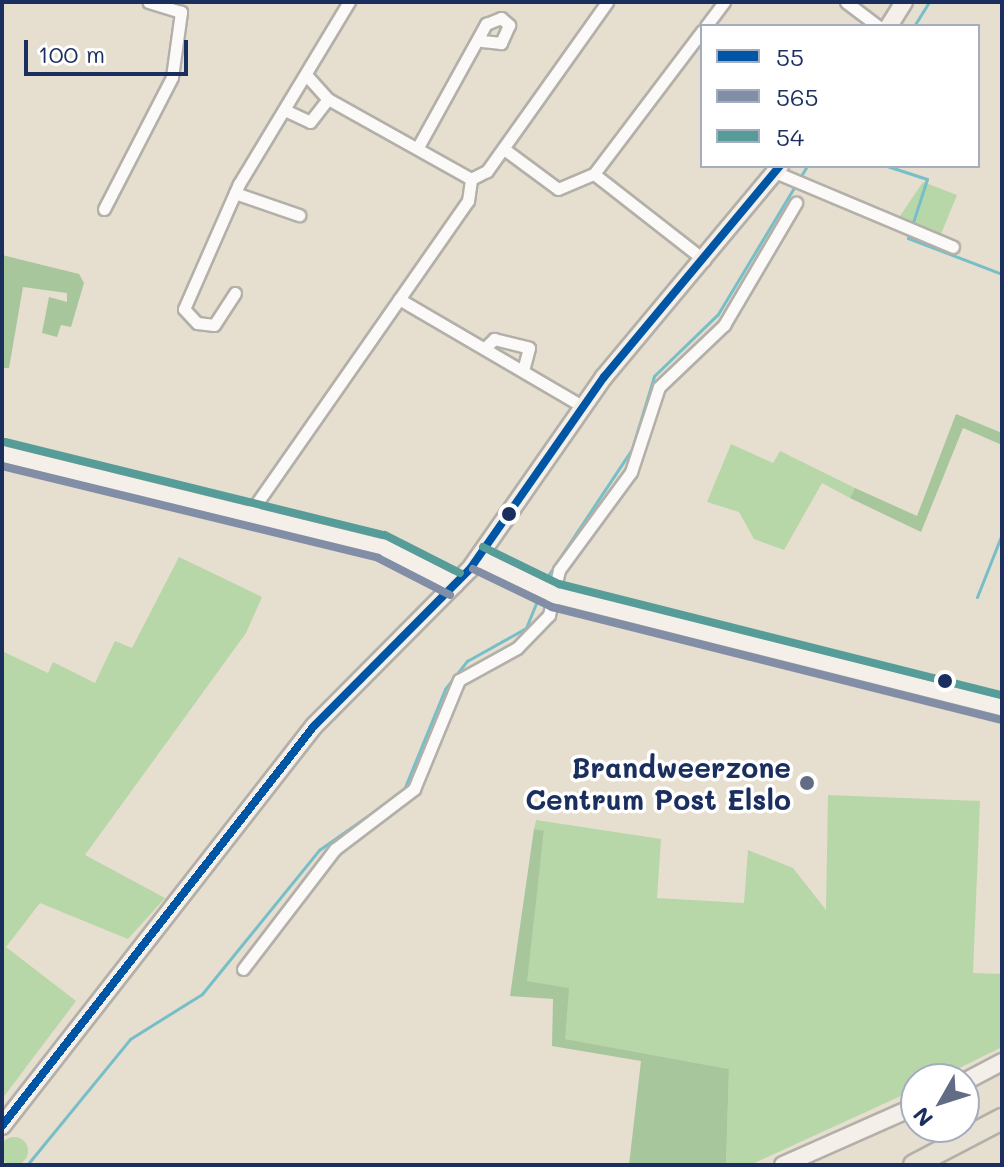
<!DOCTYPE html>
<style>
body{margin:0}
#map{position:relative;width:1004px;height:1167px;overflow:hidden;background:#e6dece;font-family:Mali,sans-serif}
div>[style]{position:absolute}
.green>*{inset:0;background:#b7d7a8}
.round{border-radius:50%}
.forest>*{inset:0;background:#a7c69c}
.stream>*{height:3px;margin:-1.5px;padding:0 1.5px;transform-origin:1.5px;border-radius:1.5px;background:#77bfc8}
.roads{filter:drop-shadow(2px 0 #b3b0aa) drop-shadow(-2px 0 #b3b0aa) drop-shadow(0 2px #b3b0aa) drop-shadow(0 -2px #b3b0aa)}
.street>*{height:11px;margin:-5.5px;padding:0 5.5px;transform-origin:5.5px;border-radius:5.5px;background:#fbfaf8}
.secondary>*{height:16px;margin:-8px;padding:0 8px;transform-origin:8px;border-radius:8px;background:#f4f0e9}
.highway>*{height:20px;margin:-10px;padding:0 10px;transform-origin:10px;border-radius:10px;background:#e7e1d4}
.bus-1>*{height:8px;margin:-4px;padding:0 4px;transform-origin:4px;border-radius:4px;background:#0056a4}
.bus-2>*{height:8px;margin:-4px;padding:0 4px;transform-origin:4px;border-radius:4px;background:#828da6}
.bus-3>*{height:8px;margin:-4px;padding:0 4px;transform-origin:4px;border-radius:4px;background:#569c98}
.dots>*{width:22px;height:22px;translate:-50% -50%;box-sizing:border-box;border:4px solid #fff;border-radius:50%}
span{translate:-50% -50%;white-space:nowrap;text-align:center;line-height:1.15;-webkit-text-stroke:7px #fff;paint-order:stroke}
.poi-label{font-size:28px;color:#1b2f5e;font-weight:700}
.right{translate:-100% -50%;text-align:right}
.frame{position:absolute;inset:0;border:4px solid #1b2f5e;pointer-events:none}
.legend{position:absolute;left:700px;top:24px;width:280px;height:144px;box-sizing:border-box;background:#fff;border:2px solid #a4acbf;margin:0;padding:10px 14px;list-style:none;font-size:24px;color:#1b2f5e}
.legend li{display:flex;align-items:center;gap:16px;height:40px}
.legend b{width:40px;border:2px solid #a4acbf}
.north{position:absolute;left:900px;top:1063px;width:80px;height:80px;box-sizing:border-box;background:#fff;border:2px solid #a4acbf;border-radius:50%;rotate:231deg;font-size:22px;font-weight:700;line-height:32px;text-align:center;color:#1b2f5e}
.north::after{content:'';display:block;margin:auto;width:28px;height:36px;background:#626c85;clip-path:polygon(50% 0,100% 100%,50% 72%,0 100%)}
.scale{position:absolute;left:24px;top:40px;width:164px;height:36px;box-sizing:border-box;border:4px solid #1b2f5e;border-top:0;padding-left:10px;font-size:24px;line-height:28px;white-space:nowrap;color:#1b2f5e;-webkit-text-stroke:6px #fff;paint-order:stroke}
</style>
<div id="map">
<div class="green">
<i style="clip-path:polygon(923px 182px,957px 195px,939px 239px,896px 222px)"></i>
<i style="clip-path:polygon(731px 444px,773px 463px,780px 451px,855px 488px,850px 498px,822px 483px,784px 550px,754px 539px,739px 512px,707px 502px)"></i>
<i style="clip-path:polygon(179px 557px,262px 597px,246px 633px,85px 855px,165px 898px,128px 939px,40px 903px,6px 947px,76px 1001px,2px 1099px,2px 651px,48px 673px,53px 662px,95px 683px,115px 641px,132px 648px)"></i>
<i style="clip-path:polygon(828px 795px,980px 801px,973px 973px,1002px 974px,1002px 1047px,937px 1079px,916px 1079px,916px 1089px,750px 1165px,726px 1165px,729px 1069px,564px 1039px,568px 988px,526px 981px,544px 832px,534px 829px,536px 820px,661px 839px,657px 898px,744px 903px,748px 850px,793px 868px,826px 910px)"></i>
<i class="round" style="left:0;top:1137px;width:28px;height:28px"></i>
</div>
<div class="forest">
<i style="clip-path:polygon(2px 255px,79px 274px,84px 283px,71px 327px,61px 325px,57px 337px,42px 333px,49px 297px,67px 302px,67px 293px,23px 287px,9px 368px,2px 368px)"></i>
<i style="clip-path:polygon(956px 414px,1002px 433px,1002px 445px,963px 428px,921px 532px,850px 498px,855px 488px,917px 516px)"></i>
<i style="clip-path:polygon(534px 829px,544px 831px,527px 981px,569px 988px,565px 1039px,729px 1069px,726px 1165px,629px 1165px,641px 1061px,552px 1046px,553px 999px,510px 996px)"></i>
</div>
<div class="stream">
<i style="left:914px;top:26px;width:28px;rotate:-58deg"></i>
<i style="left:887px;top:166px;width:42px;rotate:18deg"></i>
<i style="left:927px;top:179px;width:62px;rotate:107.9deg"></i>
<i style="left:908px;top:238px;width:101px;rotate:21deg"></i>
<i style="left:543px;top:583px;width:161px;rotate:-56.4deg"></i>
<i style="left:632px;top:449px;width:76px;rotate:-73.2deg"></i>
<i style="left:654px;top:376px;width:89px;rotate:-44.1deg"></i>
<i style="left:718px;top:314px;width:173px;rotate:-59deg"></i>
<i style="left:977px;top:597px;width:68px;rotate:-68.4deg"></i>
<i style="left:403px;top:792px;width:111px;rotate:-67.8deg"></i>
<i style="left:445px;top:689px;width:36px;rotate:-52deg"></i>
<i style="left:467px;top:661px;width:68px;rotate:-29.2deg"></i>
<i style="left:526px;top:628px;width:37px;rotate:-68deg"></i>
<i style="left:27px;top:1165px;width:163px;rotate:-50.7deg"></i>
<i style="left:130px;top:1039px;width:85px;rotate:-32deg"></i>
<i style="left:202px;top:994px;width:186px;rotate:-50.9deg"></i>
<i style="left:319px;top:850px;width:78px;rotate:-35.1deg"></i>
</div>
<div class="roads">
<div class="street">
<i style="left:846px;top:2px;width:40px;rotate:37deg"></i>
<i style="left:706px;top:26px;width:30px;rotate:-53deg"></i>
<i style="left:702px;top:31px;width:179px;rotate:127.1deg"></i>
<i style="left:594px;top:174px;width:140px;rotate:38deg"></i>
<i style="left:308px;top:77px;width:30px;rotate:48deg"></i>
<i style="left:328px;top:99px;width:164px;rotate:29.2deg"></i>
<i style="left:289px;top:112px;width:23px;rotate:25deg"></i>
<i style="left:310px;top:122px;width:29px;rotate:-52deg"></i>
<i style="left:418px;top:147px;width:141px;rotate:-61.1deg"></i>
<i style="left:486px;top:24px;width:16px;rotate:-22deg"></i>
<i style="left:501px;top:18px;width:11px;rotate:41deg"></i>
<i style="left:509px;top:25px;width:20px;rotate:114deg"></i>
<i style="left:501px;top:43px;width:19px;rotate:-174deg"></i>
<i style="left:504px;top:149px;width:67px;rotate:36.5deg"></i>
<i style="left:558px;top:189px;width:39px;rotate:-23deg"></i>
<i style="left:775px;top:172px;width:193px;rotate:22.8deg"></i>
<i style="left:235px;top:193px;width:68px;rotate:19deg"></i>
<i style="left:104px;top:209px;width:148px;rotate:-62.7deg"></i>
<i style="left:172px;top:77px;width:66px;rotate:-82.1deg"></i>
<i style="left:181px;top:12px;width:34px;rotate:-163deg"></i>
<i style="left:235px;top:293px;width:38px;rotate:123deg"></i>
<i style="left:214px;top:325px;width:17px;rotate:-173deg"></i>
<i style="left:197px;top:323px;width:19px;rotate:-133deg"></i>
<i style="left:184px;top:309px;width:137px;rotate:-66.3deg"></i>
<i style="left:239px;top:184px;width:213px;rotate:-58.9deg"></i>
<i style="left:399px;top:299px;width:212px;rotate:30.3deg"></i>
<i style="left:485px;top:348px;width:13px;rotate:-45deg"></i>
<i style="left:494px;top:339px;width:36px;rotate:14deg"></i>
<i style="left:529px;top:348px;width:23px;rotate:105deg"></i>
<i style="left:250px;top:513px;width:381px;rotate:-55.1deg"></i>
<i style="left:468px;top:201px;width:22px;rotate:-82deg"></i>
<i style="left:471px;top:179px;width:18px;rotate:-27deg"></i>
<i style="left:487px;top:171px;width:207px;rotate:-54.6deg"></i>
<i style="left:243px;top:969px;width:151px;rotate:-52.5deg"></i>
<i style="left:335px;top:849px;width:99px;rotate:-37.2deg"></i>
<i style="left:414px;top:789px;width:118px;rotate:-67.6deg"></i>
<i style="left:459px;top:680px;width:66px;rotate:-28.9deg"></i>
<i style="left:517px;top:648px;width:46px;rotate:-45.9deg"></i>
<i style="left:549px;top:615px;width:46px;rotate:-77.5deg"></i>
<i style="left:559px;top:570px;width:122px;rotate:-53.7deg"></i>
<i style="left:631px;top:472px;width:89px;rotate:-71.8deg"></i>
<i style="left:659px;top:387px;width:90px;rotate:-43.6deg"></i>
<i style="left:724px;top:325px;width:142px;rotate:-59.5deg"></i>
</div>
<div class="secondary">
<i style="left:889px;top:26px;width:28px;rotate:-58deg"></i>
<i style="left:2px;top:454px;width:391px;rotate:13.8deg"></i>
<i style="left:382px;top:547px;width:82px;rotate:26.9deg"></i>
<i style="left:478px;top:558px;width:85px;rotate:25.7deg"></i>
<i style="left:555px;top:595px;width:461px;rotate:14.1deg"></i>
<i style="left:964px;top:1082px;width:43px;rotate:-27.8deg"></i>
<i style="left:2px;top:1126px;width:507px;rotate:-52.05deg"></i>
<i style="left:314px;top:726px;width:221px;rotate:-45.2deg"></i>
<i style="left:470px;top:569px;width:234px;rotate:-55.1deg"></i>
<i style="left:604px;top:377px;width:275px;rotate:-50.2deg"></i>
<i style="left:783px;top:1165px;width:145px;rotate:-23.9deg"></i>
</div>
<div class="highway">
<i style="left:914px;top:1165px;width:99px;rotate:-27.6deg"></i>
</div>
</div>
<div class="bus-1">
<i style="left:2px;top:1126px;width:507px;rotate:-52.05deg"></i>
<i style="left:314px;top:726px;width:221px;rotate:-45.2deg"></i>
<i style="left:470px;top:569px;width:234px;rotate:-55.1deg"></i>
<i style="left:604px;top:377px;width:275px;rotate:-50.2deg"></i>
</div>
<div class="bus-2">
<i style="left:2px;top:466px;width:387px;rotate:13.7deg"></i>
<i style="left:378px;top:558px;width:81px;rotate:27.2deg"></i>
<i style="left:473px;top:569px;width:88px;rotate:25.7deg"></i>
<i style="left:552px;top:607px;width:461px;rotate:14.1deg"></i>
</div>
<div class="bus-3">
<i style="left:5px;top:442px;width:391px;rotate:13.8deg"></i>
<i style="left:385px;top:535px;width:84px;rotate:26.9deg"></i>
<i style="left:483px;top:547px;width:85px;rotate:26deg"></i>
<i style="left:559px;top:584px;width:457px;rotate:14.1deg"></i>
</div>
<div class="dots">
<i style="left:509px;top:514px;background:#1b2f5e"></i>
<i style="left:945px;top:681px;background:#1b2f5e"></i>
<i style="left:807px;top:783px;background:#626c85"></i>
</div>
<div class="poi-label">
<span class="right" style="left:791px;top:783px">Brandweerzone<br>Centrum Post Elslo</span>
</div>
<div class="frame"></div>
<ul class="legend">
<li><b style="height:10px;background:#0056a4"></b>55</li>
<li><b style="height:10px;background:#828da6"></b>565</li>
<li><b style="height:10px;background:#569c98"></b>54</li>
</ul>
<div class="north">N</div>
<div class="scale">100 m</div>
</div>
